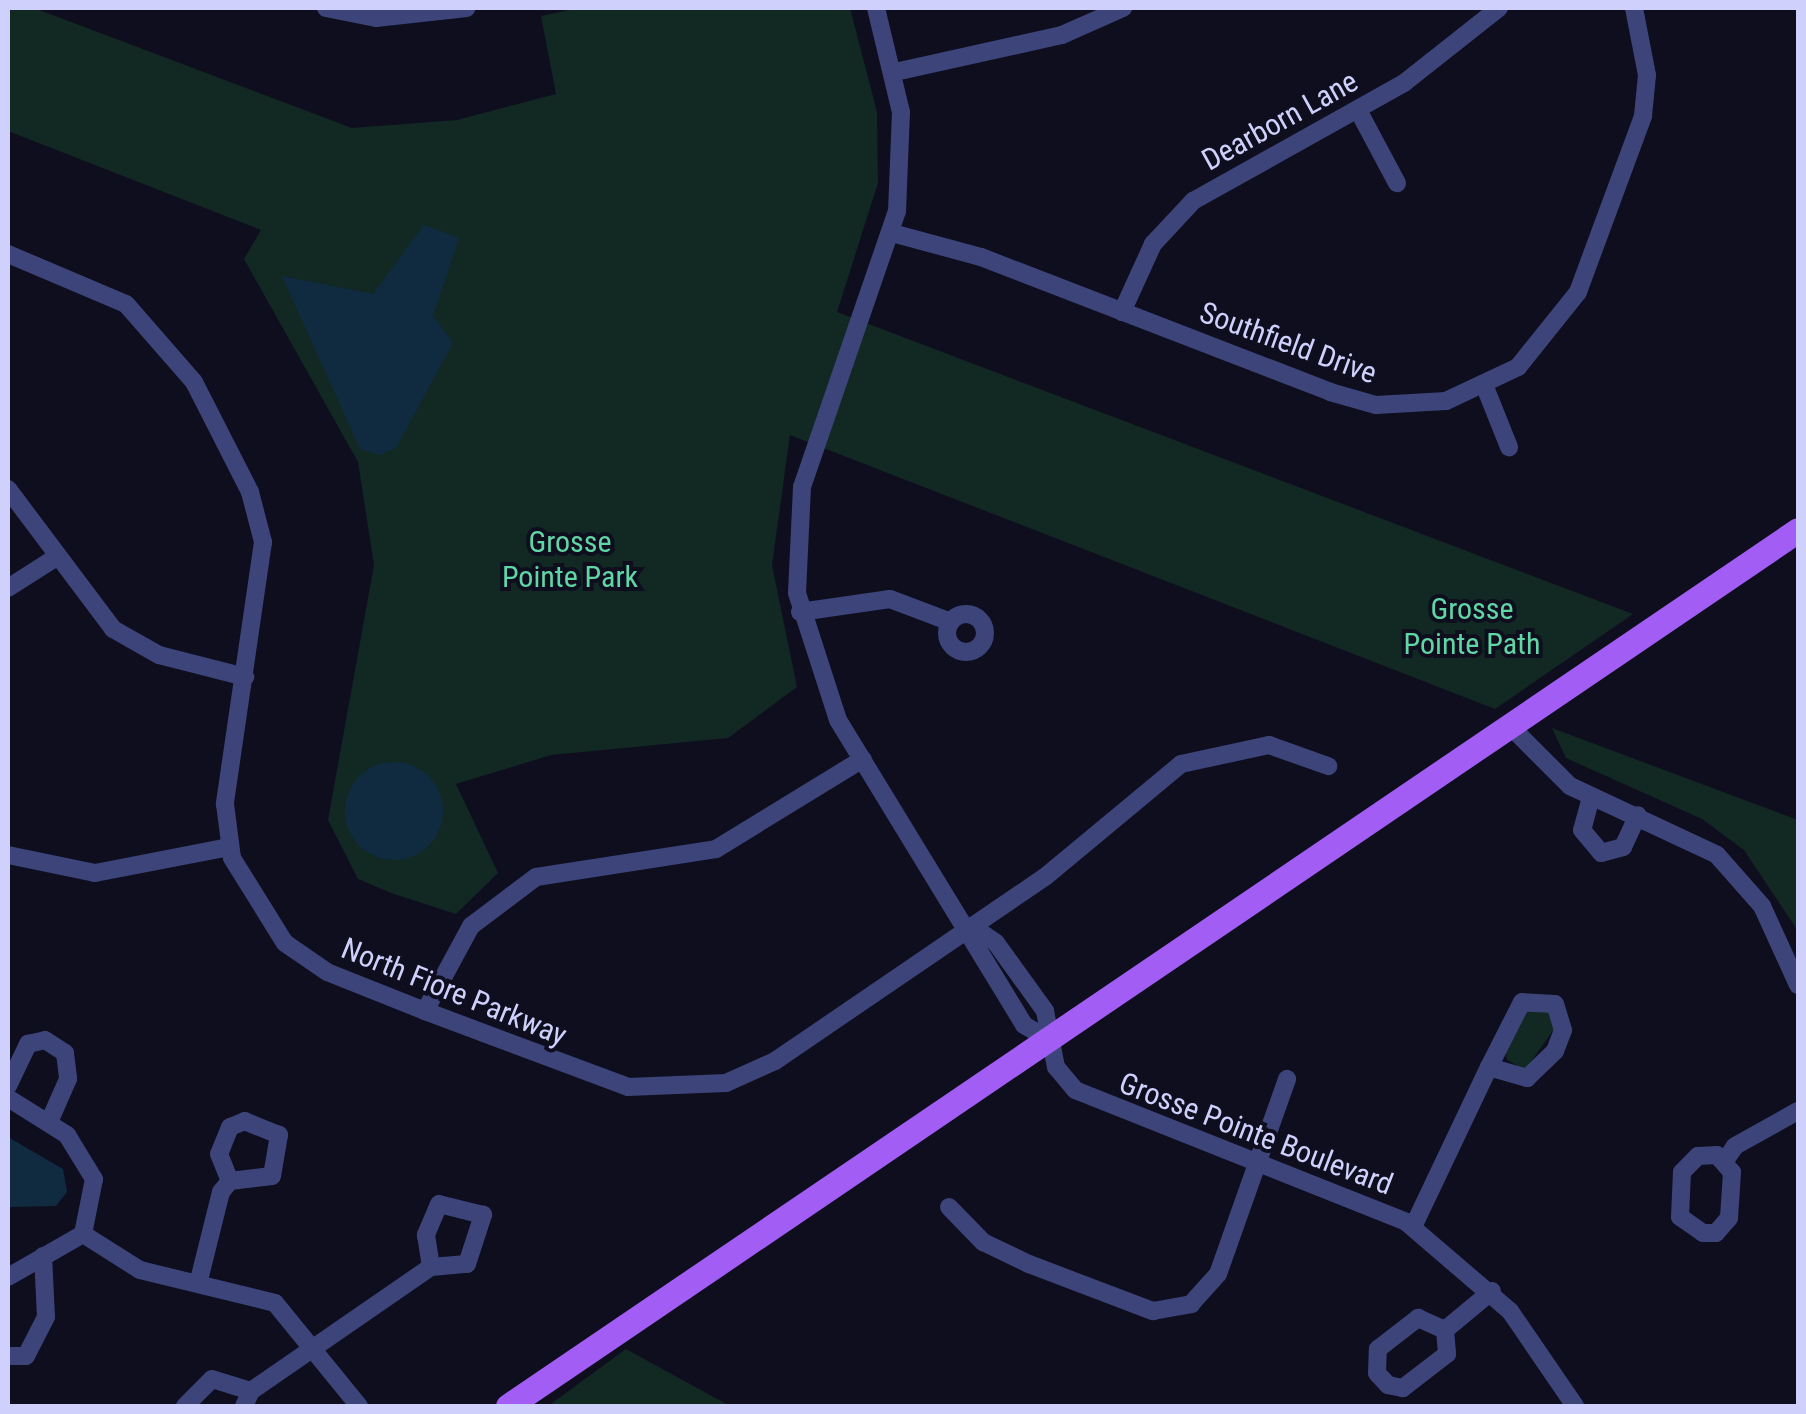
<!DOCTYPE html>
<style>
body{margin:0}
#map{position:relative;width:1806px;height:1414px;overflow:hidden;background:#0e0e1f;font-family:"Roboto Condensed",sans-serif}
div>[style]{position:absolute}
.green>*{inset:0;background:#112823}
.water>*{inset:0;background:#102b40}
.round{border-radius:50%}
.street>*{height:18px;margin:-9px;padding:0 9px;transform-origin:9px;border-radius:9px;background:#3c447a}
.street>.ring{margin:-9px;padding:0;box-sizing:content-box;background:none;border:18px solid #3c447a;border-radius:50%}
.primary>*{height:25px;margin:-12.5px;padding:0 12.5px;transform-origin:12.5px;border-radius:12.5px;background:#a25ef4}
span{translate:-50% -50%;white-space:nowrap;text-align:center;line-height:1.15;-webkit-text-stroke:8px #0e0e1f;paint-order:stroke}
.street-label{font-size:30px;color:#cfd1fc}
.park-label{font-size:30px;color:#61d6a5}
.frame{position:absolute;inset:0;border:10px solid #cfd1fc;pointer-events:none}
</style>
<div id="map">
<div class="green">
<i style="clip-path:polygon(8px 8px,34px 8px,352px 128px,457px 120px,556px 94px,541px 16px,579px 8px,850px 8px,877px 112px,878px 183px,837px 312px,1633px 614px,1495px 709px,790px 435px,772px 565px,797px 687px,728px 738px,551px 755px,456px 784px,498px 873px,456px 914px,391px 893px,358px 879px,328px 820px,374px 565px,358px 462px,244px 259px,261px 230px,8px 131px)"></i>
<i style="clip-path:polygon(1552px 728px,1798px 820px,1798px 931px,1744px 850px,1702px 819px,1566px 758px)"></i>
<i style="clip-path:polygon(1526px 1008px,1552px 1012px,1555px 1028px,1525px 1070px,1507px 1060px,1505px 1047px)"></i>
<i style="clip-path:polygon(626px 1349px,730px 1406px,548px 1406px)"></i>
</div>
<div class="water">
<i style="clip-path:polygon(424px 225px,459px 238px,433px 316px,453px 343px,396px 448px,380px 455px,360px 449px,282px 276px,373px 294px)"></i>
<i class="round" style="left:345px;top:762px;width:98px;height:98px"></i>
<i style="clip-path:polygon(8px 1137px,63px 1169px,67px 1192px,56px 1206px,8px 1207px)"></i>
</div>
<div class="street">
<i style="left:326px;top:8px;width:51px;rotate:11.3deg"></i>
<i style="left:376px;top:18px;width:91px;rotate:-6.3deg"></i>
<i style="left:876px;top:8px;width:107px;rotate:76.5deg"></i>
<i style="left:901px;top:112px;width:99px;rotate:92.3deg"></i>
<i style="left:897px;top:211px;width:292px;rotate:109deg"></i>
<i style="left:802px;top:487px;width:106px;rotate:92.7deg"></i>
<i style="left:797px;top:593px;width:133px;rotate:72.1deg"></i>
<i style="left:838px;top:720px;width:357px;rotate:58.6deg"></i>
<i style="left:1024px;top:1025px;width:28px;rotate:30deg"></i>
<i style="left:895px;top:72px;width:171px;rotate:-12.5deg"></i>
<i style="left:1062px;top:35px;width:67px;rotate:-23.9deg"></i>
<i style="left:1358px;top:110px;width:83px;rotate:61.9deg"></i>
<i style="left:892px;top:233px;width:92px;rotate:15.1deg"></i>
<i style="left:981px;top:257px;width:374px;rotate:21.1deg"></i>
<i style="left:1330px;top:392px;width:48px;rotate:15.8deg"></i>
<i style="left:1376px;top:405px;width:70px;rotate:-3.3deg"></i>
<i style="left:1446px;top:401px;width:80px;rotate:-25.3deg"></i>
<i style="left:1518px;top:367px;width:96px;rotate:-51.3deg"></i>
<i style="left:1578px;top:292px;width:188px;rotate:-69.7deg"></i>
<i style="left:1643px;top:116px;width:41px;rotate:-84.4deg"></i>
<i style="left:1647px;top:75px;width:68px;rotate:-101deg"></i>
<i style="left:8px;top:254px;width:128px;rotate:23deg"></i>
<i style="left:126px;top:304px;width:103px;rotate:48.9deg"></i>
<i style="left:194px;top:382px;width:123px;rotate:63deg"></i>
<i style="left:250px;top:492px;width:52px;rotate:75.4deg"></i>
<i style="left:263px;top:542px;width:265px;rotate:98.3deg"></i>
<i style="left:225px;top:804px;width:54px;rotate:82.6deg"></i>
<i style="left:232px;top:858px;width:100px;rotate:58.1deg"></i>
<i style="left:285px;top:943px;width:51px;rotate:34.6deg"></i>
<i style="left:327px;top:972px;width:105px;rotate:21.7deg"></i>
<i style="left:425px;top:1011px;width:217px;rotate:20.5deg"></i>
<i style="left:628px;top:1087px;width:98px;rotate:-2.3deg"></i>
<i style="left:726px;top:1083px;width:54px;rotate:-24.2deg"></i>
<i style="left:775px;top:1061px;width:327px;rotate:-34.3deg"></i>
<i style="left:1045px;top:877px;width:177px;rotate:-39.7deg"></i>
<i style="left:1181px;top:764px;width:90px;rotate:-12.2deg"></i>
<i style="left:1269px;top:745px;width:63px;rotate:19.6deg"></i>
<i style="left:1122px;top:312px;width:75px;rotate:-65.5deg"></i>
<i style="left:1153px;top:244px;width:59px;rotate:-47.1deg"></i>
<i style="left:1193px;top:201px;width:242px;rotate:-29.2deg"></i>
<i style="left:1404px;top:83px;width:121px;rotate:-38.3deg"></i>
<i style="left:1485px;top:387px;width:65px;rotate:68.2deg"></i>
<i style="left:8px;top:489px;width:175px;rotate:53.1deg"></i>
<i style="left:113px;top:629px;width:53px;rotate:29.5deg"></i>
<i style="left:159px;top:655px;width:89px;rotate:14.3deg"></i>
<i style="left:8px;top:588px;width:56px;rotate:-32.6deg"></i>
<i style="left:800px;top:612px;width:91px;rotate:-8.2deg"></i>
<i style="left:890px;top:599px;width:65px;rotate:20.7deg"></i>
<i class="ring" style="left:947px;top:614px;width:20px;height:20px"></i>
<i style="left:1510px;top:726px;width:85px;rotate:45deg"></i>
<i style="left:1570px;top:786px;width:162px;rotate:25.1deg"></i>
<i style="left:1717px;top:855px;width:68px;rotate:48.6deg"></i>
<i style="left:1762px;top:906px;width:87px;rotate:65.5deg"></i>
<i style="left:1591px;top:797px;width:34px;rotate:105deg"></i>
<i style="left:1582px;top:830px;width:30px;rotate:50deg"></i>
<i style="left:1601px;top:853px;width:23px;rotate:-15deg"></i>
<i style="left:1623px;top:847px;width:35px;rotate:-65deg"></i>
<i style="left:8px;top:855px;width:89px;rotate:11.7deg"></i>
<i style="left:95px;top:873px;width:136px;rotate:-11deg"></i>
<i style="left:972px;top:926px;width:29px;rotate:35deg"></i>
<i style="left:996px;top:943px;width:84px;rotate:54.2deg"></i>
<i style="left:1045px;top:1011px;width:57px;rotate:78.9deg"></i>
<i style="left:1056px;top:1067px;width:30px;rotate:50deg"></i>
<i style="left:1075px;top:1090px;width:356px;rotate:21.7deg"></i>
<i style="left:1406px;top:1222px;width:137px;rotate:40.6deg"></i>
<i style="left:1510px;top:1311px;width:115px;rotate:55.6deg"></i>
<i style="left:425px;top:1011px;width:97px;rotate:-61.6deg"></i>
<i style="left:471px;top:926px;width:81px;rotate:-37deg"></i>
<i style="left:536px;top:877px;width:182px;rotate:-8.8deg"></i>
<i style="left:716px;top:849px;width:172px;rotate:-31.5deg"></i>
<i style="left:8px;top:1086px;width:47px;rotate:-64.5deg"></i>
<i style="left:28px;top:1044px;width:17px;rotate:-13deg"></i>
<i style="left:45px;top:1040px;width:24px;rotate:33deg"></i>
<i style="left:65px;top:1053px;width:26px;rotate:83deg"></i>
<i style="left:68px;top:1079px;width:45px;rotate:113.7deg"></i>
<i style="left:8px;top:1098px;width:70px;rotate:32.1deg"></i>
<i style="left:67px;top:1135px;width:52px;rotate:58.5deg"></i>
<i style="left:94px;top:1179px;width:56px;rotate:101.3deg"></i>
<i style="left:83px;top:1234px;width:86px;rotate:150.2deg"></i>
<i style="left:1717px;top:1155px;width:23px;rotate:49deg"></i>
<i style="left:1732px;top:1172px;width:46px;rotate:93.7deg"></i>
<i style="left:1729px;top:1218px;width:20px;rotate:131deg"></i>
<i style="left:1716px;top:1233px;width:13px;rotate:180deg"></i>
<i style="left:1703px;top:1233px;width:28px;rotate:-145deg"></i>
<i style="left:1680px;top:1217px;width:45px;rotate:-87.5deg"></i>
<i style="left:1682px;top:1172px;width:23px;rotate:-45deg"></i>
<i style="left:1698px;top:1156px;width:19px;rotate:-3deg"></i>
<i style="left:1724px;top:1162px;width:19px;rotate:-55deg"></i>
<i style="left:1735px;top:1146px;width:72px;rotate:-29.1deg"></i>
<i style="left:949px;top:1207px;width:49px;rotate:45.8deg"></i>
<i style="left:983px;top:1242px;width:51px;rotate:25.6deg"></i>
<i style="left:1029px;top:1264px;width:133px;rotate:20.8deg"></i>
<i style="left:1153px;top:1311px;width:39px;rotate:-10deg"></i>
<i style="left:1191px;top:1304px;width:40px;rotate:-48deg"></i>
<i style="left:1218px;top:1274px;width:207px;rotate:-70.5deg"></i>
<i style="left:1413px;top:1227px;width:177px;rotate:-64.6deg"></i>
<i style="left:1489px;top:1067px;width:40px;rotate:16deg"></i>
<i style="left:1527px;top:1078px;width:39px;rotate:-44deg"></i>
<i style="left:1555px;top:1051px;width:22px;rotate:-69deg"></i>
<i style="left:1563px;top:1030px;width:27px;rotate:-107deg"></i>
<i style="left:1555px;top:1004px;width:33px;rotate:-177deg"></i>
<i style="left:1522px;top:1002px;width:73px;rotate:116.9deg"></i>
<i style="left:83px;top:1234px;width:67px;rotate:32.3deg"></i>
<i style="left:140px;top:1270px;width:139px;rotate:13.7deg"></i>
<i style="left:275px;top:1303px;width:133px;rotate:50.8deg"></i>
<i style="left:199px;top:1280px;width:91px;rotate:-76deg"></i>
<i style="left:221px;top:1192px;width:14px;rotate:-51deg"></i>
<i style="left:230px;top:1181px;width:42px;rotate:-6.8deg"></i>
<i style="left:272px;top:1176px;width:42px;rotate:-80.3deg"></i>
<i style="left:279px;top:1135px;width:37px;rotate:-158deg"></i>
<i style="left:245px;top:1121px;width:16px;rotate:158deg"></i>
<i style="left:230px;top:1127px;width:29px;rotate:112deg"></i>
<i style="left:219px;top:1154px;width:29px;rotate:68deg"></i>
<i style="left:1418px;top:1318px;width:30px;rotate:24deg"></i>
<i style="left:1445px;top:1330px;width:24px;rotate:85deg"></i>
<i style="left:1447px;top:1354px;width:56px;rotate:142.3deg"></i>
<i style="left:1403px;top:1388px;width:15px;rotate:-169deg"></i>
<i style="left:1388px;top:1385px;width:16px;rotate:-133deg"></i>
<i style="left:1377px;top:1373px;width:24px;rotate:-88deg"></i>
<i style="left:1378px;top:1349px;width:51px;rotate:-37.8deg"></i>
<i style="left:1445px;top:1330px;width:61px;rotate:-39.7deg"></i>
<i style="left:8px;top:1356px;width:18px"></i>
<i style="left:26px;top:1356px;width:44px;rotate:-62.9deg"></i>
<i style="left:46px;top:1317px;width:61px;rotate:-92.8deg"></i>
<i style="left:185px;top:1406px;width:38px;rotate:-45deg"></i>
<i style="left:212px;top:1379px;width:41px;rotate:17.1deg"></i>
<i style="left:244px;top:1406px;width:17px;rotate:-65deg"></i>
<i style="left:251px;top:1391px;width:219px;rotate:-34.6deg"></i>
<i style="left:431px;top:1267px;width:36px;rotate:-5deg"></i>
<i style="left:467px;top:1264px;width:52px;rotate:-71.9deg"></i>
<i style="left:483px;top:1215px;width:45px;rotate:-166deg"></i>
<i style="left:439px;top:1204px;width:34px;rotate:113deg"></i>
<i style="left:426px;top:1235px;width:32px;rotate:81deg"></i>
</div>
<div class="primary">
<i style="left:508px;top:1406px;width:1559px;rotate:-34.18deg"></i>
</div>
<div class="street-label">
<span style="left:1280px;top:121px;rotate:-29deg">Dearborn Lane</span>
<span style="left:1288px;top:343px;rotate:20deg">Southfield Drive</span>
<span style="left:454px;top:992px;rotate:22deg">North Fiore Parkway</span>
<span style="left:1256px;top:1134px;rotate:21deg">Grosse Pointe Boulevard</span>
</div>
<div class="park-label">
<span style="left:570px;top:559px">Grosse<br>Pointe Park</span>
<span style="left:1472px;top:626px">Grosse<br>Pointe Path</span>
</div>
<div class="frame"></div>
</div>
